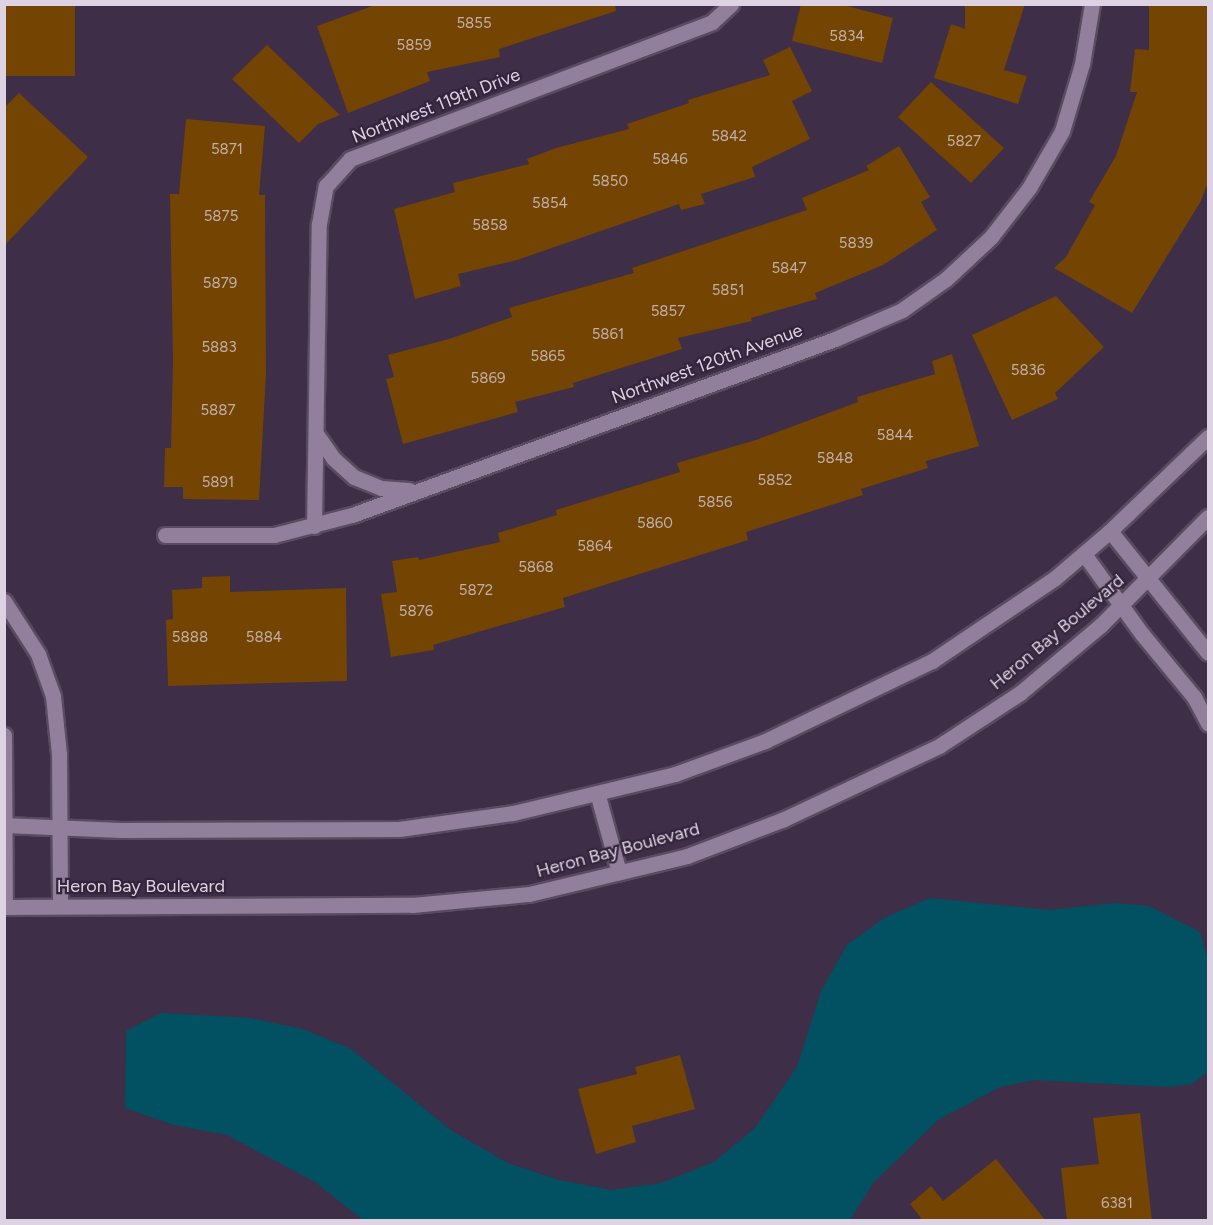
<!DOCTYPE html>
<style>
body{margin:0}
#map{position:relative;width:1213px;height:1225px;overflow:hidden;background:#3e2e47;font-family:Figtree,sans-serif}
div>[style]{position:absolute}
.water>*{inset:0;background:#025162}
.building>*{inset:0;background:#734402}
.roads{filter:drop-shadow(2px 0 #594b60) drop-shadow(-2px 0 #594b60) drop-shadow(0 2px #594b60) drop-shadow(0 -2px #594b60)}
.minor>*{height:15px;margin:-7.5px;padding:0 7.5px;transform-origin:7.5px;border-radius:7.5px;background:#917f9c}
span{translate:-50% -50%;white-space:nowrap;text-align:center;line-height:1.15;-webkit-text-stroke:4.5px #34253c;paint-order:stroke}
.number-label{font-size:15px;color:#c2afab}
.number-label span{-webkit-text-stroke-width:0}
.street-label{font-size:18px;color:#ddd3e3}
.frame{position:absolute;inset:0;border:6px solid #ddd3e3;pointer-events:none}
</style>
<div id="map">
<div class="water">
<i style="clip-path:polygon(930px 898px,1050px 910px,1115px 903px,1149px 906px,1200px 932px,1208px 960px,1208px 1072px,1192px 1084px,1169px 1087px,1035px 1080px,1000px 1087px,938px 1120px,873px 1183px,850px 1220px,363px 1220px,315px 1182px,227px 1135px,174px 1125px,125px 1108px,126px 1031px,161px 1013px,250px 1018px,303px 1029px,351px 1049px,452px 1131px,508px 1163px,559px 1180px,612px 1190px,661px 1183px,714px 1162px,755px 1128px,797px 1067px,821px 991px,847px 945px,884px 918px)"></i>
</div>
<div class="building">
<i style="clip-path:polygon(4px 4px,75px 4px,75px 76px,4px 76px)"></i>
<i style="clip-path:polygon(378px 4px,615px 4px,616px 11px,499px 49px,500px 57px,427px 72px,430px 81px,348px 113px,317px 26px)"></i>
<i style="clip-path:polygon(801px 4px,839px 4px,893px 18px,882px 63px,792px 41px)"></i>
<i style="clip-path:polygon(965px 4px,1025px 4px,1004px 70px,1027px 76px,1018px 104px,934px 78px,951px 24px,965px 29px)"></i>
<i style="clip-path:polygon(1149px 4px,1209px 4px,1209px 179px,1201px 201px,1132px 313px,1054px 268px,1066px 257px,1095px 205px,1089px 202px,1116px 156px,1137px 92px,1130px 92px,1135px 49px,1149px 50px)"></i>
<i style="clip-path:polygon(267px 45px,340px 115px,318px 124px,299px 143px,232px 79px)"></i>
<i style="clip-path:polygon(790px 47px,812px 91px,792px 101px,810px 139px,752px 167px,755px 177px,701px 194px,705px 204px,681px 210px,679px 204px,517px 260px,458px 274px,461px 286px,415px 299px,394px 209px,455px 192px,453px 183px,529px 164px,527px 159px,556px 148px,629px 129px,627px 124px,689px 103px,688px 100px,770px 75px,763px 60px)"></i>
<i style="clip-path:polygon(931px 82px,1004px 148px,971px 183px,898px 117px)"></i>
<i style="clip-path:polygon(19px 93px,88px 157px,4px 246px,4px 108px)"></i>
<i style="clip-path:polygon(186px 119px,265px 126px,259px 195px,265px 195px,266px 374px,259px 500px,183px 499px,183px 487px,164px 487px,165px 448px,171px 448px,173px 360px,170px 194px,179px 194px)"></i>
<i style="clip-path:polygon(899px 146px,930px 197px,921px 202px,937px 230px,883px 265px,815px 293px,817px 299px,751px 318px,752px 321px,678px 338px,682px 349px,573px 383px,574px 387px,515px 402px,518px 412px,403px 444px,386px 379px,394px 377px,388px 355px,449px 339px,512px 317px,509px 308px,634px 273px,632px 268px,807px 210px,802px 198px,869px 170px,866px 166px)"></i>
<i style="clip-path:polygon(1056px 296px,1104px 347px,1055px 393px,1058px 399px,1012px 420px,972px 335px)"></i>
<i style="clip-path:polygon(952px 354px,979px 446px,926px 461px,928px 468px,861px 489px,863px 495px,746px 532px,748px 540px,563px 598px,565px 607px,433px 645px,434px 650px,391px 657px,381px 594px,397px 592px,392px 561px,418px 557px,419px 560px,500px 542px,498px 533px,557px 515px,556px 510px,680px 472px,677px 463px,756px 440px,858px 402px,857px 397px,935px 374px,932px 361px)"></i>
<i style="clip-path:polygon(230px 576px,230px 592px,346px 588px,347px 681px,168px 686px,166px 620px,173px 619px,172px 590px,202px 588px,202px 577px)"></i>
<i style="clip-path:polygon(680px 1055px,695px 1109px,632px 1126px,636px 1142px,596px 1154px,578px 1089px,637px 1074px,635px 1067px)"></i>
<i style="clip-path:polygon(1140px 1113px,1152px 1221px,1067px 1221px,1061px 1168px,1099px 1164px,1093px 1118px)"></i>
<i style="clip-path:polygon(996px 1159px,1046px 1221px,918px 1221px,921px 1218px,910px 1204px,931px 1186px,943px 1201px)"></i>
</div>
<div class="roads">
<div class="minor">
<i style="left:317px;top:435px;width:29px;rotate:55deg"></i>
<i style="left:334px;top:459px;width:27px;rotate:42deg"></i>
<i style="left:354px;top:477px;width:29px;rotate:22deg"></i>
<i style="left:381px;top:488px;width:28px;rotate:4deg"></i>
<i style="left:314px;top:526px;width:302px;rotate:-89.1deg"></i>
<i style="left:319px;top:224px;width:39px;rotate:-80deg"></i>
<i style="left:326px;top:186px;width:36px;rotate:-48deg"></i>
<i style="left:350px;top:159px;width:387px;rotate:-20.7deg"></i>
<i style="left:712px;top:22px;width:26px;rotate:-43deg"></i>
<i style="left:1110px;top:531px;width:156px;rotate:51.2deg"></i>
<i style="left:165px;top:535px;width:109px"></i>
<i style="left:274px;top:535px;width:81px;rotate:-14.4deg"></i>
<i style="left:352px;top:515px;width:514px;rotate:-20.02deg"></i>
<i style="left:835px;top:339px;width:73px;rotate:-23.4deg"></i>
<i style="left:902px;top:310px;width:54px;rotate:-35.2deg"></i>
<i style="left:946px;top:279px;width:62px;rotate:-43deg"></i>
<i style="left:991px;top:237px;width:62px;rotate:-52.2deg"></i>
<i style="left:1029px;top:188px;width:66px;rotate:-59.9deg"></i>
<i style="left:1062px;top:131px;width:70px;rotate:-73.4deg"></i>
<i style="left:1082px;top:64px;width:61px;rotate:-80.5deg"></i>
<i style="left:1084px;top:554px;width:99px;rotate:54.1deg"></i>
<i style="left:1142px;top:634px;width:82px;rotate:50.5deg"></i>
<i style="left:1194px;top:697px;width:30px;rotate:62deg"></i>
<i style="left:4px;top:601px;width:63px;rotate:57.3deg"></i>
<i style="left:38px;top:654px;width:45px;rotate:70.3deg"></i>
<i style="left:53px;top:696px;width:58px;rotate:84.1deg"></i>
<i style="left:59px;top:754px;width:152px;rotate:89.6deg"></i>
<i style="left:4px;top:735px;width:172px;rotate:89.7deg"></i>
<i style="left:598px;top:796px;width:79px;rotate:74.6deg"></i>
<i style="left:4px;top:825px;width:117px;rotate:2.4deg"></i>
<i style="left:121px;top:830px;width:278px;rotate:-0.2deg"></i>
<i style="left:399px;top:829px;width:115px;rotate:-8deg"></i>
<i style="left:513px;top:813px;width:167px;rotate:-13.5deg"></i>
<i style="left:675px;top:774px;width:96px;rotate:-20.1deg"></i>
<i style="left:765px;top:741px;width:185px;rotate:-25.6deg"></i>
<i style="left:932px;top:661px;width:148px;rotate:-34deg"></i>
<i style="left:1055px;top:578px;width:72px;rotate:-40.5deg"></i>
<i style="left:1110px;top:531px;width:136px;rotate:-43.8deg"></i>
<i style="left:4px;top:907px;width:408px;rotate:-0.3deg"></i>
<i style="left:412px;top:905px;width:118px;rotate:-5.4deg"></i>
<i style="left:529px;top:894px;width:163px;rotate:-13.5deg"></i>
<i style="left:687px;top:856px;width:104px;rotate:-20.9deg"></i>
<i style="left:784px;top:819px;width:171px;rotate:-25.2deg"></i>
<i style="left:939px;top:746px;width:97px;rotate:-33.2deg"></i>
<i style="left:1020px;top:693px;width:106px;rotate:-40deg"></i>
<i style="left:1101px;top:625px;width:152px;rotate:-45.3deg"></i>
</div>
</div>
<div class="number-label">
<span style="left:474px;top:24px">5855</span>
<span style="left:847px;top:37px">5834</span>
<span style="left:414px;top:46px">5859</span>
<span style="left:729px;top:137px">5842</span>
<span style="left:964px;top:142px">5827</span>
<span style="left:227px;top:150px">5871</span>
<span style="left:670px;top:160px">5846</span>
<span style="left:610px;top:182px">5850</span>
<span style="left:550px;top:204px">5854</span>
<span style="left:221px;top:217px">5875</span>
<span style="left:490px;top:226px">5858</span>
<span style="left:856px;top:244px">5839</span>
<span style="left:789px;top:269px">5847</span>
<span style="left:220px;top:284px">5879</span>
<span style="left:728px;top:291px">5851</span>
<span style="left:668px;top:312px">5857</span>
<span style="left:608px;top:335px">5861</span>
<span style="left:219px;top:348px">5883</span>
<span style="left:548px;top:357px">5865</span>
<span style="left:1028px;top:371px">5836</span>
<span style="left:488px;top:379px">5869</span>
<span style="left:218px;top:411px">5887</span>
<span style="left:895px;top:436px">5844</span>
<span style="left:835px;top:459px">5848</span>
<span style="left:775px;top:481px">5852</span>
<span style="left:218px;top:483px">5891</span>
<span style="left:715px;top:503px">5856</span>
<span style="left:655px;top:524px">5860</span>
<span style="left:595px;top:547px">5864</span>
<span style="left:536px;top:568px">5868</span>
<span style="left:476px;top:591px">5872</span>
<span style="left:416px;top:612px">5876</span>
<span style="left:190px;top:638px">5888</span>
<span style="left:264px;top:638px">5884</span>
<span style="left:1117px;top:1204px">6381</span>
</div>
<div class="street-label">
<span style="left:436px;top:106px;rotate:-21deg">Northwest 119th Drive</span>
<span style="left:707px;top:364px;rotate:-20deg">Northwest 120th Avenue</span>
<span style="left:1057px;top:632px;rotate:-40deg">Heron Bay Boulevard</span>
<span style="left:618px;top:850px;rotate:-15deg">Heron Bay Boulevard</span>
<span style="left:141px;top:886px">Heron Bay Boulevard</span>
</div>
<div class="frame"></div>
</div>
